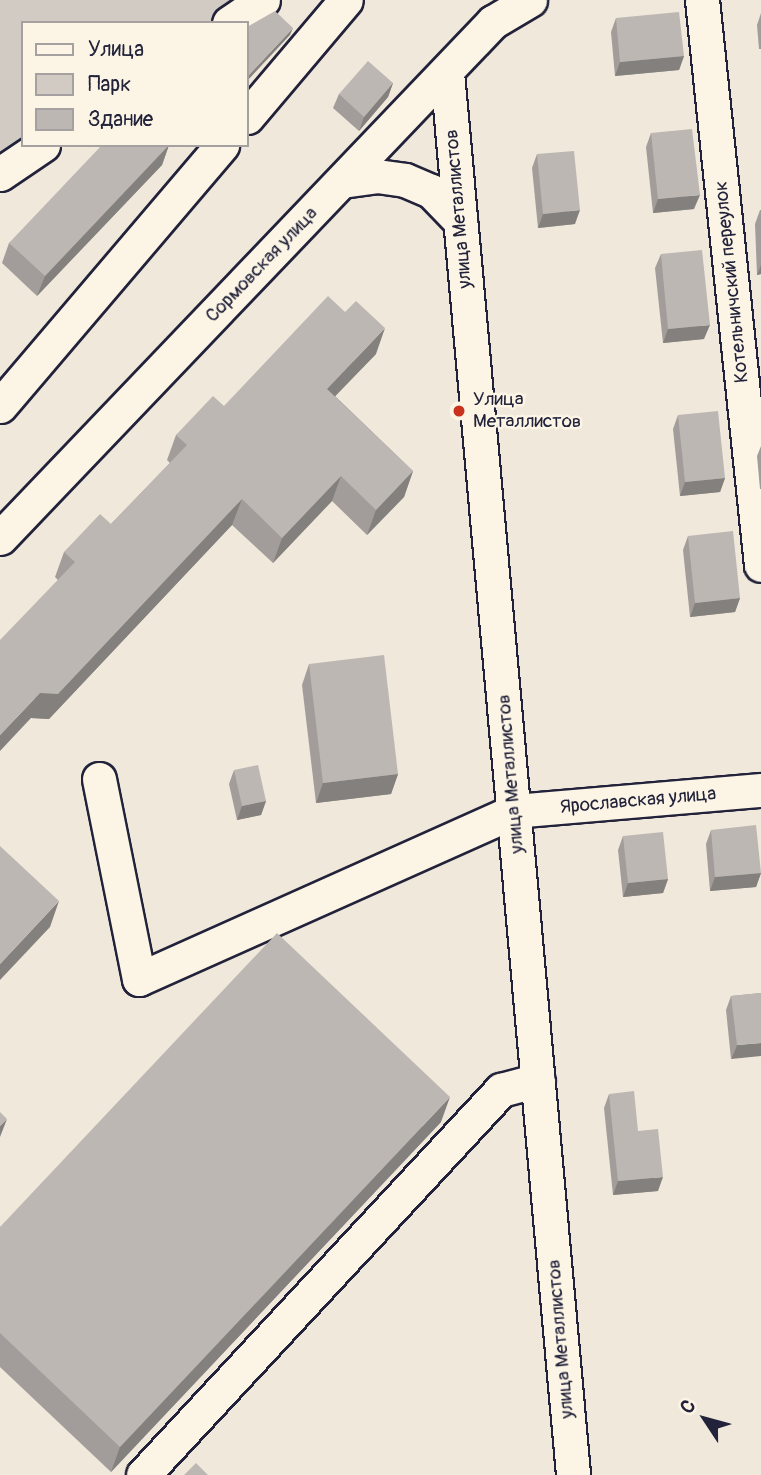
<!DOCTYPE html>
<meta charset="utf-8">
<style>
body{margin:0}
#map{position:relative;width:761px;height:1475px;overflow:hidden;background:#efe8db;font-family:Pangolin,sans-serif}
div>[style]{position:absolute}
.green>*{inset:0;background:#d1cbc3}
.roads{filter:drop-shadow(2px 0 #22223b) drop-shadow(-2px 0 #22223b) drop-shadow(0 2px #22223b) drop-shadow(0 -2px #22223b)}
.minor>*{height:33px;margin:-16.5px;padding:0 16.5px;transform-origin:16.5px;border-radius:16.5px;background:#fcf5e5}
.wall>*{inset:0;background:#a29d9a}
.shaded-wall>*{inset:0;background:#84807d}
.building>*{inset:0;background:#bcb7b3}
.dots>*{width:19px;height:19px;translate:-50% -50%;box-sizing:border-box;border:4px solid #fcf5e5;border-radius:50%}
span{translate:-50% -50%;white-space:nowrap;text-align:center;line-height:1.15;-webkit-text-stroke:5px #fcf5e5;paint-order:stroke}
.street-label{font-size:19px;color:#22223b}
.poi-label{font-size:19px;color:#22223b}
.left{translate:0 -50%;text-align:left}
.legend{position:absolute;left:21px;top:21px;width:228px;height:126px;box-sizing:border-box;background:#fcf5e5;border:2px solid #a5a1a1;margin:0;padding:9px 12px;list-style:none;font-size:21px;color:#22223b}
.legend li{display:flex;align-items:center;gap:14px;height:35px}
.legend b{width:35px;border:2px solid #a5a1a1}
.north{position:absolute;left:670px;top:1384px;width:70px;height:70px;-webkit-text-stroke:5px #fcf5e5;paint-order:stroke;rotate:306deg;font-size:19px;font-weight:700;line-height:28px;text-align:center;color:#22223b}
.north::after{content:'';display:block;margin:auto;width:24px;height:32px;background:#22223b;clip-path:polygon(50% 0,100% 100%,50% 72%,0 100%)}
</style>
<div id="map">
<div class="green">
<i style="clip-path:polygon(0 0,255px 0,221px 23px,23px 23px,23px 145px,0 168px)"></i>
</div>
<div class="roads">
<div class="minor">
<i style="left:702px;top:0;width:568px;rotate:84.04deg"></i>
<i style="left:229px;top:23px;width:41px;rotate:-34.1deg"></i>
<i style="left:447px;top:73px;width:1408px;rotate:84.86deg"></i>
<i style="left:247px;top:117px;width:153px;rotate:-49.8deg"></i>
<i style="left:0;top:174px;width:52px;rotate:-34deg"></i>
<i style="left:342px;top:181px;width:35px;rotate:-8deg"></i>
<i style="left:377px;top:176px;width:28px;rotate:8deg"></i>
<i style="left:405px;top:180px;width:28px;rotate:23deg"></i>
<i style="left:431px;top:191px;width:42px;rotate:46deg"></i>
<i style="left:0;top:406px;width:343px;rotate:-49.6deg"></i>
<i style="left:0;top:538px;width:714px;rotate:-46.31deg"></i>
<i style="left:493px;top:22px;width:43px;rotate:-30.7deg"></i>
<i style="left:99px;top:779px;width:204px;rotate:78.7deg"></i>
<i style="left:139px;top:979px;width:411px;rotate:-24.1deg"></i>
<i style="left:514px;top:811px;width:248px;rotate:-4.9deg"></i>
<i style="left:143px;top:1475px;width:526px;rotate:-47.08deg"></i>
<i style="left:501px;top:1090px;width:38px;rotate:-15deg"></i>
</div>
</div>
<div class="wall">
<i style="clip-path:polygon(761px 13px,761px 49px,759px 49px,757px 25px)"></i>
<i style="clip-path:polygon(616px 18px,684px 56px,679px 70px,615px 76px,611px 32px)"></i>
<i style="clip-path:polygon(393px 83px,388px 97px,359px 131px,333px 108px,339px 94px)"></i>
<i style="clip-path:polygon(651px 133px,694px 209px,653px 213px,646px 147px)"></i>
<i style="clip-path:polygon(169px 145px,162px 165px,37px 296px,2px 263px,9px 243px)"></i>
<i style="clip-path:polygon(537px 154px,575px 224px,538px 228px,532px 168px)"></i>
<i style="clip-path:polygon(760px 210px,761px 210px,761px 274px,757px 275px,755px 224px)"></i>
<i style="clip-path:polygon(661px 254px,704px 339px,663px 343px,655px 268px)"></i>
<i style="clip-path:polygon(376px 354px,335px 396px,413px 471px,404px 497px,367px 535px,332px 501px,273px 563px,232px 525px,49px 719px,31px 718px,58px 580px,55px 577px,64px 552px,111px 524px,170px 463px,167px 460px,176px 435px,224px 406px)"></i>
<i style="clip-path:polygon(678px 415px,725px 478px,720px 492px,680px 496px,673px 429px)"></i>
<i style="clip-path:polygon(761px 446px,761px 489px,760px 489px,757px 456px)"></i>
<i style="clip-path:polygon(688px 536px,740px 598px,735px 612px,690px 617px,683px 550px)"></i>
<i style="clip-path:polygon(309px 664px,398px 774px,391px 794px,316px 803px,302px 685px)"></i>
<i style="clip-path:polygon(234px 770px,266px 801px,261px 815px,237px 820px,229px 784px)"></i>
<i style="clip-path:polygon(711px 830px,761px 873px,756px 887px,710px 891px,706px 844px)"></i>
<i style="clip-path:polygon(623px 836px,668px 879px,663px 893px,623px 897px,618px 850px)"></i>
<i style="clip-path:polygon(761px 993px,731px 1059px,726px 1010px,731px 996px)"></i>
<i style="clip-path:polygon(609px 1094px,638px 1131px,658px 1191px,613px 1195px,604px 1108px)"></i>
<i style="clip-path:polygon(441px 1122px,111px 1472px,0 1367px,0 1227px)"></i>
</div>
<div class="shaded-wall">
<i style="clip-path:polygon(293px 28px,290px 35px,247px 81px,247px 77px)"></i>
<i style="clip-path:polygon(684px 56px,679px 70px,615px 76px,620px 62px)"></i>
<i style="clip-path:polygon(393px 83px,388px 97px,359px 131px,364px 117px)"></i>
<i style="clip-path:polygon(169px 145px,162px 165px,37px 296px,45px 276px)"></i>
<i style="clip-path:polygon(700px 195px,694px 209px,653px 213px,658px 199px)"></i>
<i style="clip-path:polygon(580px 210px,575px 224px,538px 228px,543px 214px)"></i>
<i style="clip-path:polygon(761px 265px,761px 274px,757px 275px)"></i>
<i style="clip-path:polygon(710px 325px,704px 339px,663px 343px,668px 329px)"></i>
<i style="clip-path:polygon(385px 328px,376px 354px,318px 414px,327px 389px)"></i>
<i style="clip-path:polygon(413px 471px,404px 497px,367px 535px,376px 510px)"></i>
<i style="clip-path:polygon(341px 476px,332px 501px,273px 563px,282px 538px)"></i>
<i style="clip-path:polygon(725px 478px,720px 492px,680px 496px,685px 482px)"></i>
<i style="clip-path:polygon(242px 499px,232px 525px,49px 719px,31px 718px,0 751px,0 735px,40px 693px)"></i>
<i style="clip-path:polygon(740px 598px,735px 612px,690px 617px,695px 603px)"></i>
<i style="clip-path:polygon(398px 774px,391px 794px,316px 803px,323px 783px)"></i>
<i style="clip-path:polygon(266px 801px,261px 815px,237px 820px,242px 806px)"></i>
<i style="clip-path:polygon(761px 873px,756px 887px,710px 891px,715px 877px)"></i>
<i style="clip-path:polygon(668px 879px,663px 893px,623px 897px,628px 883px)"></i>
<i style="clip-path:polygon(59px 901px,50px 927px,0 980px,0 964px)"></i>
<i style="clip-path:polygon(761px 1043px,761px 1056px,731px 1059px,737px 1045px)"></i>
<i style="clip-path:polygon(450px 1097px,441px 1122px,111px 1472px,120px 1447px)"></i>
<i style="clip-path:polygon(7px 1119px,0 1137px,0 1126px)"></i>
<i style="clip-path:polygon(663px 1177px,658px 1191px,613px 1195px,618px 1181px)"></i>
</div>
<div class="building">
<i style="clip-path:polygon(275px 11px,293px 28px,247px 77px,247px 27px)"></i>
<i style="clip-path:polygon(679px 12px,684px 56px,620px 62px,616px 18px)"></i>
<i style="clip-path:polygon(368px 61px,393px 83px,364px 117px,339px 94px)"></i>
<i style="clip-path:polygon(692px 129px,700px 195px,658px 199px,651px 133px)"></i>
<i style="clip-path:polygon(102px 145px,169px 145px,45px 276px,9px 243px)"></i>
<i style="clip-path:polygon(574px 151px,580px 210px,543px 214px,537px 154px)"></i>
<i style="clip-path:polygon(702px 250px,710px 325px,668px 329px,661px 254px)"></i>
<i style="clip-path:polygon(328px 296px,345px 312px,356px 301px,385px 328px,327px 389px,413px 471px,376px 510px,341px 476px,282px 538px,242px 499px,58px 694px,40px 693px,0 735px,0 640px,75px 562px,64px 552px,100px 514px,111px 524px,187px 445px,176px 435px,213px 396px,224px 406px)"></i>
<i style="clip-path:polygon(718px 411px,725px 478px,685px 482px,678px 415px)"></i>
<i style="clip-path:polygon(733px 531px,740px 598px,695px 603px,688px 536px)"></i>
<i style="clip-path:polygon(384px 655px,398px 774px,323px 783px,309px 664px)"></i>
<i style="clip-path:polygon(258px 765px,266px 801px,242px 806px,234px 770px)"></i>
<i style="clip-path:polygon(756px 825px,761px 873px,715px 877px,711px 830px)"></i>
<i style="clip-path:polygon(663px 832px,668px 879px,628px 883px,623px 836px)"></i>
<i style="clip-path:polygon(0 846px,59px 901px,0 964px)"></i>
<i style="clip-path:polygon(277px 933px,450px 1097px,120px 1447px,0 1333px,0 1227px)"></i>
<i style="clip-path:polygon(761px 993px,761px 1043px,737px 1045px,731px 996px)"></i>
<i style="clip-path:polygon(634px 1091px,638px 1131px,658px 1129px,663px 1177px,618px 1181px,609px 1094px)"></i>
<i style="clip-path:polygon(0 1112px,7px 1119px,0 1126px)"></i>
<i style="clip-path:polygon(196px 1463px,208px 1475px,184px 1475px)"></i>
</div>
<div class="dots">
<i style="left:459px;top:411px;background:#c8321e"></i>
</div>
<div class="street-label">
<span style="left:459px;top:209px;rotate:-95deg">улица Металлистов</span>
<span style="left:262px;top:265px;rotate:-46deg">Сормовская улица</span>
<span style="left:732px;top:282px;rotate:-96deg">Котельничский переулок</span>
<span style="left:511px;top:774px;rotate:-95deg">улица Металлистов</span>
<span style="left:638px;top:801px;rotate:-5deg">Ярославская улица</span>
<span style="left:561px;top:1339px;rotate:-95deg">улица Металлистов</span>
</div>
<div class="poi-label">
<span class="left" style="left:473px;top:411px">Улица<br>Металлистов</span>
</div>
<ul class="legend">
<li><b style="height:9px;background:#fcf5e5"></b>Улица</li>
<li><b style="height:19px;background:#d1cbc3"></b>Парк</li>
<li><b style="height:19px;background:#bcb7b3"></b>Здание</li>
</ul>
<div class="north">С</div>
</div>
